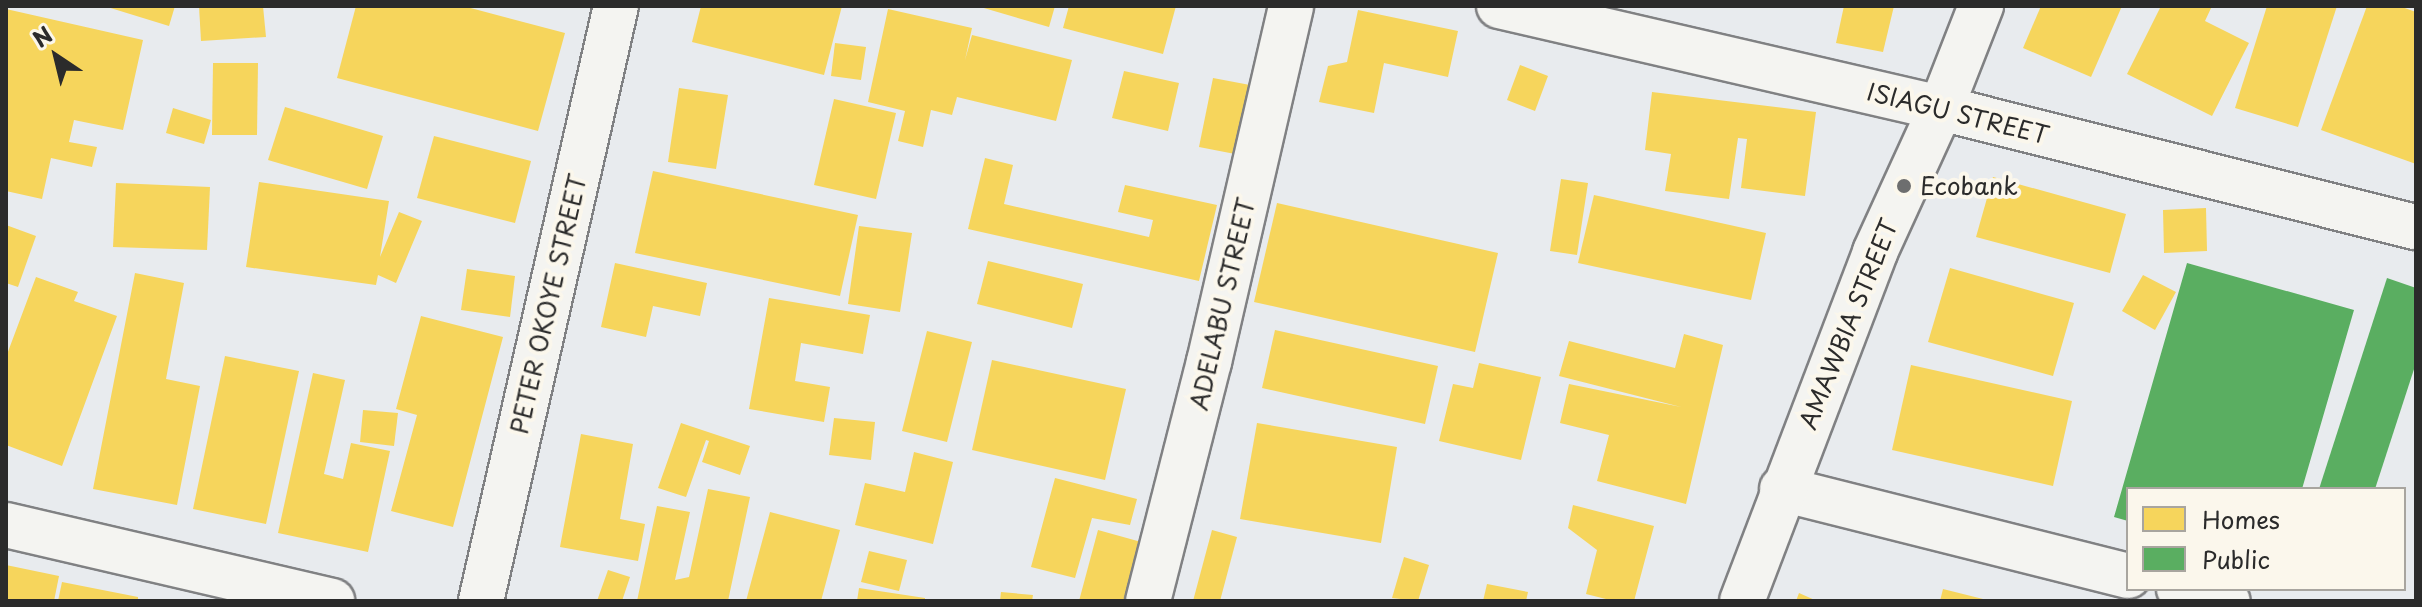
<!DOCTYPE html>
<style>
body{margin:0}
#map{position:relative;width:2422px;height:607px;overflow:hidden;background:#e8ebee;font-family:"Playpen Sans",sans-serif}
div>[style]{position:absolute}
.homes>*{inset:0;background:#f6d55c}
.public>*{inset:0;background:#5aae61}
.roads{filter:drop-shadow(2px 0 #808183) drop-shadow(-2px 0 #808183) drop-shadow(0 2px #808183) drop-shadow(0 -2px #808183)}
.minor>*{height:44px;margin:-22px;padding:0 22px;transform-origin:22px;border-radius:22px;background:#f4f4f1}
.tertiary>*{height:44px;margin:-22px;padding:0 22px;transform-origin:22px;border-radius:22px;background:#f4f4f1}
.dots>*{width:22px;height:22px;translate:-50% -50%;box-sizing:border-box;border:4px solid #fbf7ec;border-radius:50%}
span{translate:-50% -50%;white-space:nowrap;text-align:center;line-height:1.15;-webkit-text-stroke:8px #fbf7ec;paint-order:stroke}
.street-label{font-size:24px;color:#2b2b2b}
.poi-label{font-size:24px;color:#2b2b2b}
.left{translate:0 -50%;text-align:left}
.frame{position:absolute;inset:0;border:8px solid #2b2b2b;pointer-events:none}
.legend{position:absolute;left:2126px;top:487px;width:280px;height:104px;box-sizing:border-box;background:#fbf7ec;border:2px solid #a8a59f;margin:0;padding:10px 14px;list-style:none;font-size:24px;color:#2b2b2b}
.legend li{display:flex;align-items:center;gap:16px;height:40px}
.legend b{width:40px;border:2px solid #a8a59f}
.north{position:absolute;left:16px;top:16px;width:80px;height:80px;-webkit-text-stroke:6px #fbf7ec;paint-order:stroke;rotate:325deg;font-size:22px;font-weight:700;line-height:32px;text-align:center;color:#2b2b2b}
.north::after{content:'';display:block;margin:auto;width:28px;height:36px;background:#2b2b2b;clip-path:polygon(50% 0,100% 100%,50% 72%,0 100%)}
</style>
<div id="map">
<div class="homes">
<i style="clip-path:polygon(104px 6px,175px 6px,169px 26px)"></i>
<i style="clip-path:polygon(199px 6px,263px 6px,266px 37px,201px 41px)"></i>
<i style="clip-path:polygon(356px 6px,463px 6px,565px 33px,538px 131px,337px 78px)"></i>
<i style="clip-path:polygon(701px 6px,842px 6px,824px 75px,692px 42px)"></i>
<i style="clip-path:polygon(977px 6px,1055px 6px,1049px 27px)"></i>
<i style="clip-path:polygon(1069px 6px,1176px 6px,1163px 54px,1063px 28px)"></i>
<i style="clip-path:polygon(1844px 6px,1894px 6px,1883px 52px,1836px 43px)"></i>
<i style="clip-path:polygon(2041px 6px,2122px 6px,2091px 77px,2023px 48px)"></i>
<i style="clip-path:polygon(2161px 6px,2212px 6px,2205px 21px,2249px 43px,2212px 116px,2127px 74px)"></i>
<i style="clip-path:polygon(2267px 6px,2337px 6px,2298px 127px,2235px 108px)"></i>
<i style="clip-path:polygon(2367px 6px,2399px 6px,2416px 12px,2416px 164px,2321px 130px)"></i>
<i style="clip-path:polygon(6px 9px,143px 40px,123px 130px,74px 120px,69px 142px,97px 147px,92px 167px,51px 158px,42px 199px,6px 191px)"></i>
<i style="clip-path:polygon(888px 9px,972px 28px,965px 60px,972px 35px,1072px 60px,1056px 121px,957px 97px,952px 115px,931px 110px,923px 147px,898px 141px,905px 111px,868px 102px)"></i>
<i style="clip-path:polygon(1358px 10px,1458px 31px,1448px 77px,1384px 63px,1374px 113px,1319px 102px,1328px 66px,1347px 62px)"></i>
<i style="clip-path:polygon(835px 43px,866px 47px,861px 80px,831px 76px)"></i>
<i style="clip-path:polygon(213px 63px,258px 63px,257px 135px,212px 135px)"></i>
<i style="clip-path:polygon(1520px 65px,1548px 76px,1535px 111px,1507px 100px)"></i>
<i style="clip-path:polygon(1124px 71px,1179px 83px,1168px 131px,1112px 118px)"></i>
<i style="clip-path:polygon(1213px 78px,1250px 85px,1235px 154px,1199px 147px)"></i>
<i style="clip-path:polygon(679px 88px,728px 95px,716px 169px,668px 162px)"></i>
<i style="clip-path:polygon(1652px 92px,1816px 112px,1805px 196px,1741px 188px,1747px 139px,1738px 138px,1729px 199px,1665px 191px,1671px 154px,1645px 150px)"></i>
<i style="clip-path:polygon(834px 99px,896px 113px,876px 199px,814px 185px)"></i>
<i style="clip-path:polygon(285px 107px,383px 136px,367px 189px,268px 160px)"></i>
<i style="clip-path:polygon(173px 108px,211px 120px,204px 144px,166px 133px)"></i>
<i style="clip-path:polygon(434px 136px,531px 161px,515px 223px,417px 198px)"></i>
<i style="clip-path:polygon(985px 158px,1013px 165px,1004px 204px,1149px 237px,1153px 220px,1118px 212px,1125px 185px,1217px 205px,1199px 281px,968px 229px)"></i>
<i style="clip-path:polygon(653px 171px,858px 215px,840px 296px,635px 253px)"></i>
<i style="clip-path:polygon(1993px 177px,2126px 214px,2110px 273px,1976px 237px)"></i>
<i style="clip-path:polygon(1561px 179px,1588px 183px,1577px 255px,1550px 251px)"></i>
<i style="clip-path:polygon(259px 182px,389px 201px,380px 257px,399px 212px,422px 221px,396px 283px,378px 275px,376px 285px,246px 267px)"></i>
<i style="clip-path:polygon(116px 183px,210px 187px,207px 250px,113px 247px)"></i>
<i style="clip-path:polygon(1594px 195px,1766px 233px,1751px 300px,1578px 263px)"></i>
<i style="clip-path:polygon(1277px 203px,1498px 253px,1475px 352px,1254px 302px)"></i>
<i style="clip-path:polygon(2206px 208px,2207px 251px,2164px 253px,2163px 210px)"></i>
<i style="clip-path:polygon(6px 225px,36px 236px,18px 287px,6px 283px)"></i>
<i style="clip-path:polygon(859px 226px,912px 233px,900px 312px,848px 304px)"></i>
<i style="clip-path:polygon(988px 261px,1083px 284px,1072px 328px,977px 304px)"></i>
<i style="clip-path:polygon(615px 263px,707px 283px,700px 316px,653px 306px,646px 337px,601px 327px)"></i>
<i style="clip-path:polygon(1950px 268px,2074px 303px,2053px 376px,1928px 342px)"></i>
<i style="clip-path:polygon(467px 269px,515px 276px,510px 317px,461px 310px)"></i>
<i style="clip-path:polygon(135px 273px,184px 283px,166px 379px,200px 386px,177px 505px,93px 489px)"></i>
<i style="clip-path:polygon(2143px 275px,2176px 292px,2155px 330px,2122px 311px)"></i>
<i style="clip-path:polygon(36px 277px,78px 292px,74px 301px,117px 316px,62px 466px,6px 445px,6px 357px)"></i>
<i style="clip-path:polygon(769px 298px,870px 315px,863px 354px,801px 343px,795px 381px,830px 387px,824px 422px,749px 409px)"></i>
<i style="clip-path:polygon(421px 316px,503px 337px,453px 527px,391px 511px,417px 415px,396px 409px)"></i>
<i style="clip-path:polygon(1275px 330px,1438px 366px,1425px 424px,1262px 388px)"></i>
<i style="clip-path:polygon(927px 331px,972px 342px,947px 442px,902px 431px)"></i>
<i style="clip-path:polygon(1684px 334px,1723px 345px,1686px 504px,1597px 481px,1609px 435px,1560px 423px,1569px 384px,1681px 407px,1559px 376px,1569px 341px,1675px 368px)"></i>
<i style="clip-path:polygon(225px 356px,299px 371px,266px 524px,193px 509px)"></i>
<i style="clip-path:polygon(992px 360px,1126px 389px,1105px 480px,972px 450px)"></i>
<i style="clip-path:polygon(1479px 363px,1541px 377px,1521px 460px,1439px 441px,1453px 384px,1473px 388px)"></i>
<i style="clip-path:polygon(1911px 365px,2072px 401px,2053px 486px,1892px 450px)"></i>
<i style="clip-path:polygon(313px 373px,345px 380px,324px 474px,343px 479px,351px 443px,390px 451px,368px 552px,278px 533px)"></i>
<i style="clip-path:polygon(363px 410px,398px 413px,394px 446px,360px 442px)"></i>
<i style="clip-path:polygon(834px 418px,875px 422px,871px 460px,829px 455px)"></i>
<i style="clip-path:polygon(681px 423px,750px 446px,740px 475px,702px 462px,709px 441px,706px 440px,686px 497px,658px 488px)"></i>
<i style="clip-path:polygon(1257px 423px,1397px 447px,1381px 543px,1240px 519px)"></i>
<i style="clip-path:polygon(581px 434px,633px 444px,620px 519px,645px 524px,638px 561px,560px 547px)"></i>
<i style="clip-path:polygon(914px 452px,953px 462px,933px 544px,855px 525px,865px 483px,905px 492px)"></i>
<i style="clip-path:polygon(1055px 478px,1137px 499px,1130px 525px,1092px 518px,1075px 578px,1031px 567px)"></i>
<i style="clip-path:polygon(708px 489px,750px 497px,728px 601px,637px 601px,657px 506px,690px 512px,675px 580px,689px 577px)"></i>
<i style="clip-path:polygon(1573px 505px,1654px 526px,1634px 601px,1614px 601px,1586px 594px,1597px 550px,1568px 528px)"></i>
<i style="clip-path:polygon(770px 512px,840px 530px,821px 601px,746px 601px)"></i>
<i style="clip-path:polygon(1098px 530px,1152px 545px,1137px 601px,1079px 601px)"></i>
<i style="clip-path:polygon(1212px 530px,1237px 537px,1220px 601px,1193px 601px)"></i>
<i style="clip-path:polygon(869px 551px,907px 560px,899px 591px,861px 582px)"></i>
<i style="clip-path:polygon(1404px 557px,1429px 565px,1418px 601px,1392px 598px)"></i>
<i style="clip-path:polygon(6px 565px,59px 576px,54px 601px,6px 601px)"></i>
<i style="clip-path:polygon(608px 570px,630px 577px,622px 601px,597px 601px)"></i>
<i style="clip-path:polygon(62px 582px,138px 597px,138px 601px,58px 601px)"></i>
<i style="clip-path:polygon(1487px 584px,1528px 592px,1526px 601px,1483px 601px)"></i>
<i style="clip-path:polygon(859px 588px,925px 598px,925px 601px,857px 601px)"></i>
<i style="clip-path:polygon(1943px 589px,1987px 600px,1987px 601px,1940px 601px)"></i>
<i style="clip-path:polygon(1001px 592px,1033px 595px,1032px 601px,1000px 601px)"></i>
<i style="clip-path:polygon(1799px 593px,1817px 601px,1796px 601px)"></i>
</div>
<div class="public">
<i style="clip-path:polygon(2187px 263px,2354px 310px,2302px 489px,2128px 489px,2128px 521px,2114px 517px)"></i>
<i style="clip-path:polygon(2387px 278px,2416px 288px,2416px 363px,2375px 489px,2319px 489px)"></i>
</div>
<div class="roads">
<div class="minor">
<i style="left:1499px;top:6px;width:454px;rotate:13deg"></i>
<i style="left:1941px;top:108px;width:490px;rotate:14.1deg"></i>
<i style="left:1782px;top:489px;width:357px;rotate:14.1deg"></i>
<i style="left:6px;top:525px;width:335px;rotate:13.1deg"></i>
<i style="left:2179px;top:589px;width:50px;rotate:13.8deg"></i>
<i style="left:481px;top:601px;width:610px;rotate:-77.22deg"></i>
<i style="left:1148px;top:601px;width:247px;rotate:-75.7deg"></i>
<i style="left:1209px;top:362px;width:365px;rotate:-77deg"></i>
</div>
<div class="tertiary">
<i style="left:1742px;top:601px;width:373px;rotate:-69.1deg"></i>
<i style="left:1875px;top:252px;width:158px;rotate:-65.4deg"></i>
<i style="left:1941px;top:108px;width:110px;rotate:-68.6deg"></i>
</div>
</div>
<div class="dots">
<i style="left:1904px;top:186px;background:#6d6e6f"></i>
</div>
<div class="street-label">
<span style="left:1958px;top:113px;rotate:14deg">ISIAGU STREET</span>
<span style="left:548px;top:304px;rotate:-77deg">PETER OKOYE STREET</span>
<span style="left:1222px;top:304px;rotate:-77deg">ADELABU STREET</span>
<span style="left:1848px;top:324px;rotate:-68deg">AMAWBIA STREET</span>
</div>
<div class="poi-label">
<span class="left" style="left:1920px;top:186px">Ecobank</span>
</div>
<div class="frame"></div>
<ul class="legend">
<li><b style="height:22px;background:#f6d55c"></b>Homes</li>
<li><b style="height:22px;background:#5aae61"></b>Public</li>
</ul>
<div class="north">N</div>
</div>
